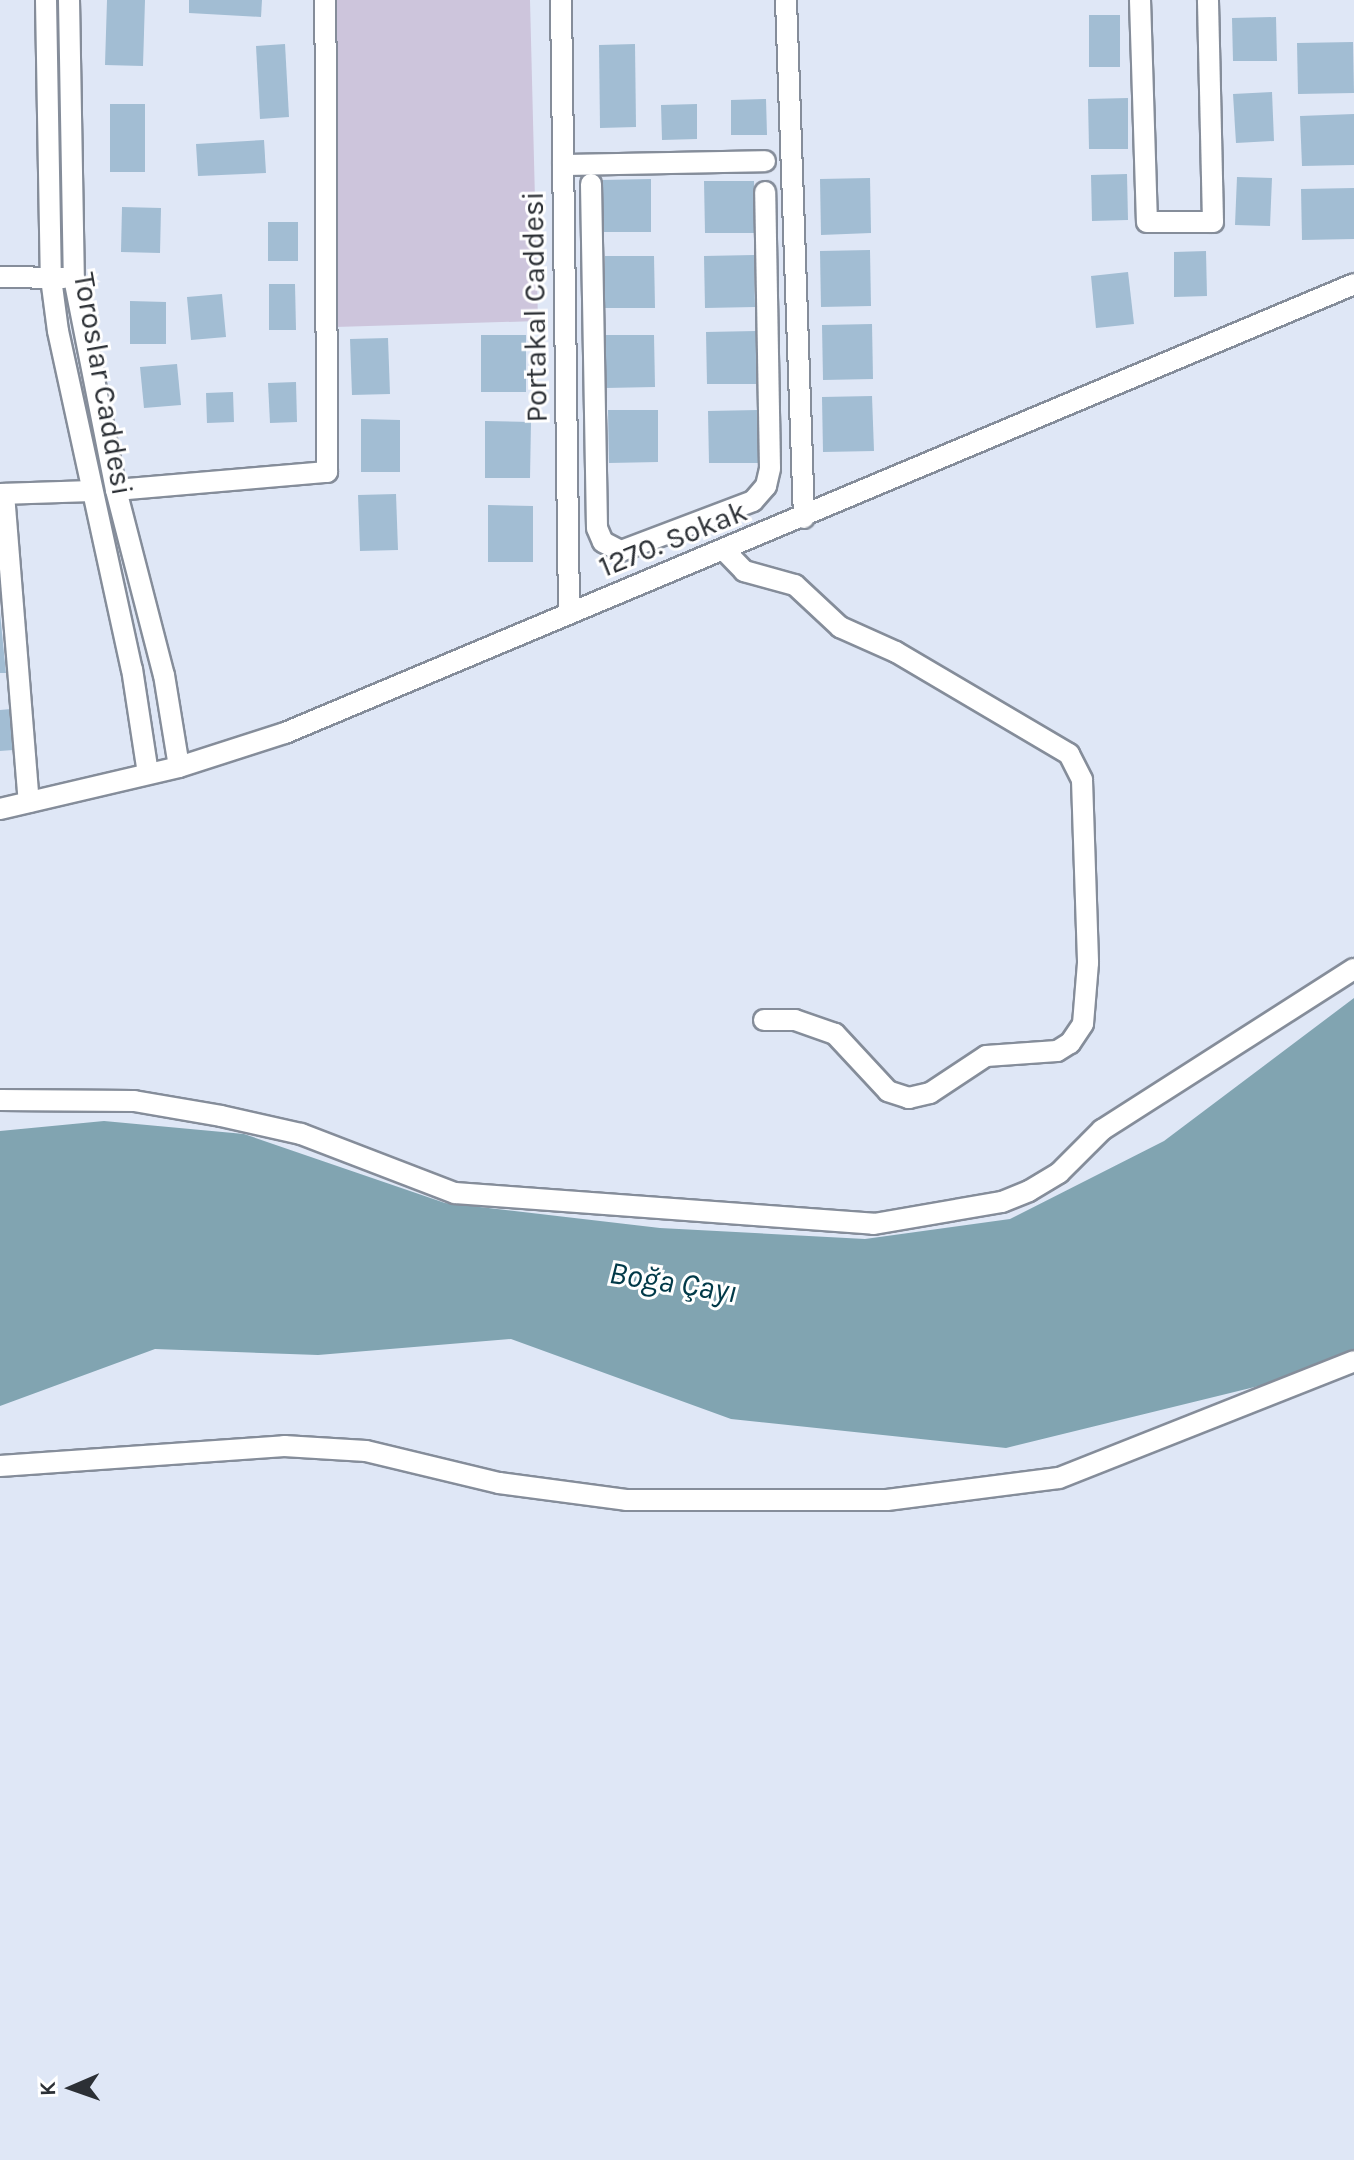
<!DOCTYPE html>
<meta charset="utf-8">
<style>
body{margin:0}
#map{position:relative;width:1354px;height:2160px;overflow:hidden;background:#dfe7f6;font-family:Karla,sans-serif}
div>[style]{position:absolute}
.green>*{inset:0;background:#cdc5dc}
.water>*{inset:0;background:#81a4b1}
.building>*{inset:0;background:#a2bdd3}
.roads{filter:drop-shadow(2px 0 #858d9a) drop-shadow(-2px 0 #858d9a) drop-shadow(0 2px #858d9a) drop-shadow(0 -2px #858d9a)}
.minor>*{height:20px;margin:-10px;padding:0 10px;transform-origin:10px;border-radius:10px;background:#fff}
span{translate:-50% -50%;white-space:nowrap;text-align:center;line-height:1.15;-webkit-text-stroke:6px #fff;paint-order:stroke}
.street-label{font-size:30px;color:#2c3035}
.water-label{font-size:32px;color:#013948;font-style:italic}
.north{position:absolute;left:32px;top:2048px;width:80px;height:80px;-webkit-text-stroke:6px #fff;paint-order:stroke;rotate:268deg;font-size:22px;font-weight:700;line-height:32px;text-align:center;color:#2c3035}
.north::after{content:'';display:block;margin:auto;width:28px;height:36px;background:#2c3035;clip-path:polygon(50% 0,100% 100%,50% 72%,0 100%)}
</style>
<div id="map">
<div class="green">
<i style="clip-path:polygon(333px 0,530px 0,538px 321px,335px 327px)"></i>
</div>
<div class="water">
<i style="clip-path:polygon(1354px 998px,1354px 1356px,1287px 1379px,1006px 1448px,731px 1419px,511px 1339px,318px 1355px,155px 1349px,0 1406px,0 1131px,104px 1121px,244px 1134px,445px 1203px,660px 1228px,865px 1239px,1010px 1219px,1164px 1141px)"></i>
</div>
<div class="building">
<i style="clip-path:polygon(107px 0,145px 0,143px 66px,105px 65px)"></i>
<i style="clip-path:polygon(189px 0,262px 0,261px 17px,189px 13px)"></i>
<i style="clip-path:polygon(1089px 15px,1120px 15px,1120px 67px,1089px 67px)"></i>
<i style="clip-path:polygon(1276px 17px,1277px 61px,1233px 61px,1232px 18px)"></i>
<i style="clip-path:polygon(1353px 42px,1354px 93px,1298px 94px,1297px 43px)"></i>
<i style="clip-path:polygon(285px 44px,289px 117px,260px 119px,256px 46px)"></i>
<i style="clip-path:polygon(635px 44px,636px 127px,600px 128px,599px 45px)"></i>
<i style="clip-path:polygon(1272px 92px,1274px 141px,1236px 143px,1233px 94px)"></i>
<i style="clip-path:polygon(1128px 98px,1128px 149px,1089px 149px,1088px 99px)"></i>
<i style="clip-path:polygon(766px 99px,767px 135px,731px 135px,731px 100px)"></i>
<i style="clip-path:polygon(110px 104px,145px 104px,145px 172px,110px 172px)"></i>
<i style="clip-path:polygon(697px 104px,697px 139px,662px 140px,661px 105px)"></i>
<i style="clip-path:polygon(1354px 114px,1354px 165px,1302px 166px,1300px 116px)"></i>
<i style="clip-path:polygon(264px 140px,266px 173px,198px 176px,196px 144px)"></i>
<i style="clip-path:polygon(1127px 174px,1128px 220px,1092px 221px,1091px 175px)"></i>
<i style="clip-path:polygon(1237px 177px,1272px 178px,1270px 226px,1235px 225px)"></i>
<i style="clip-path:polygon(870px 178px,871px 233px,821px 235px,820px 179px)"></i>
<i style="clip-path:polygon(651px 179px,651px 232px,602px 232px,601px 180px)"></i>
<i style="clip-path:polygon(704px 181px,754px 181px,755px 233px,705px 233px)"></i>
<i style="clip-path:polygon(1354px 188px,1354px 239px,1302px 240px,1301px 189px)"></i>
<i style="clip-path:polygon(122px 207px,161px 208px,160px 253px,121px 252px)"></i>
<i style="clip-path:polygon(268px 222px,298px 222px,298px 261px,268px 261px)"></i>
<i style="clip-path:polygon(870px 250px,871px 306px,821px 307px,820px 251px)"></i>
<i style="clip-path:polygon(1206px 251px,1207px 296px,1174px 297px,1174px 252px)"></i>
<i style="clip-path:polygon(754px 255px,755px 307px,705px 308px,704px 256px)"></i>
<i style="clip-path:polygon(605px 256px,654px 256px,655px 308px,605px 308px)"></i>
<i style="clip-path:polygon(1128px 272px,1134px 324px,1096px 328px,1091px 276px)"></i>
<i style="clip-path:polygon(269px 284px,295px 284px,296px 330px,269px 330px)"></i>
<i style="clip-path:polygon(222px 294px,226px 337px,191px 340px,187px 297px)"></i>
<i style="clip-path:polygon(130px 301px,166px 302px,166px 344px,130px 344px)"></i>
<i style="clip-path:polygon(872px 324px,873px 379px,823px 380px,822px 325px)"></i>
<i style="clip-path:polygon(756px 331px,756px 384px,707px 384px,706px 332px)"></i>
<i style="clip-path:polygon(481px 335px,526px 335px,526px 392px,481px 392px)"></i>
<i style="clip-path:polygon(604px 335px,654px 335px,655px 387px,605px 388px)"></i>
<i style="clip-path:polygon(388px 338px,390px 394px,352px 395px,350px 339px)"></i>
<i style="clip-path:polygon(177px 364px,181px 405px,144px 408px,140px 367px)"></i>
<i style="clip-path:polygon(296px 382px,297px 422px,270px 423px,268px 383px)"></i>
<i style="clip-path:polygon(233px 392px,234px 422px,207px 423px,206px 393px)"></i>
<i style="clip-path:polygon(872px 396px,874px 451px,823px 452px,822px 397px)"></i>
<i style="clip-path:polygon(608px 410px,658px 410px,658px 462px,609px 463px)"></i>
<i style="clip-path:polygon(758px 410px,759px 463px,709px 463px,708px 411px)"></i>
<i style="clip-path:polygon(361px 419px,400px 420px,400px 472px,361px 472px)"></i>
<i style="clip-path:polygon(485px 421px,531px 422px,530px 478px,485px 478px)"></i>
<i style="clip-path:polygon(396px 494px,398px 550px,360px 551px,358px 495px)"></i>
<i style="clip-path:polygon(488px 505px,533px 506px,533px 562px,488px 562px)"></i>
<i style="clip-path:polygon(0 613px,6px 673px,0 673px)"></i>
<i style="clip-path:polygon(11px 709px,13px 750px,0 751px,0 710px)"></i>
</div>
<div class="roads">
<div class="minor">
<i style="left:46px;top:0;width:278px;rotate:89deg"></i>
<i style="left:51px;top:278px;width:53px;rotate:82.5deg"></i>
<i style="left:58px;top:331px;width:346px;rotate:77.7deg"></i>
<i style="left:132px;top:669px;width:106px;rotate:81.3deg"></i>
<i style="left:69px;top:0;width:278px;rotate:89deg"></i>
<i style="left:74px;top:278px;width:216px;rotate:78.8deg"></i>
<i style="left:116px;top:490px;width:191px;rotate:75.5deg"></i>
<i style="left:164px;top:675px;width:93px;rotate:80.7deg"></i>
<i style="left:561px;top:0;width:613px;rotate:89.25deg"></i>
<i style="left:786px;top:0;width:518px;rotate:88.01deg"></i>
<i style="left:1140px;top:0;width:222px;rotate:88.2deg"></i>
<i style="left:1147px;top:222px;width:66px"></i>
<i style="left:1213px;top:222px;width:222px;rotate:-91.3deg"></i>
<i style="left:563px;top:165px;width:202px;rotate:-1.1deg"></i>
<i style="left:591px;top:184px;width:344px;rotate:89deg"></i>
<i style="left:597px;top:528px;width:15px;rotate:67deg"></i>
<i style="left:603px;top:542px;width:20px;rotate:27deg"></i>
<i style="left:621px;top:551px;width:141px;rotate:-20.7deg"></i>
<i style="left:753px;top:501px;width:20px;rotate:-49deg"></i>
<i style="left:766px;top:486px;width:18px;rotate:-77deg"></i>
<i style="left:770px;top:468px;width:276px;rotate:-91deg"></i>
<i style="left:0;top:277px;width:64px;rotate:0.9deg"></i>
<i style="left:116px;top:490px;width:212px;rotate:-4.9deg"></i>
<i style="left:327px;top:472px;width:472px;rotate:-90.2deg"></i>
<i style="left:0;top:494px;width:92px;rotate:-1.9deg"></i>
<i style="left:4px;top:494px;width:309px;rotate:85.4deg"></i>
<i style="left:725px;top:551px;width:28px;rotate:46deg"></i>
<i style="left:744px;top:571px;width:53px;rotate:15.4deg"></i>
<i style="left:795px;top:585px;width:62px;rotate:43deg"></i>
<i style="left:840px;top:627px;width:61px;rotate:24.1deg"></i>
<i style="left:896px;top:652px;width:201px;rotate:30.5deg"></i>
<i style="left:1069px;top:754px;width:29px;rotate:63deg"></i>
<i style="left:1082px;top:780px;width:183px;rotate:88.1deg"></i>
<i style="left:1088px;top:963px;width:61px;rotate:94.7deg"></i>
<i style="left:1083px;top:1024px;width:23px;rotate:124deg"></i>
<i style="left:1070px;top:1043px;width:15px;rotate:148deg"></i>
<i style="left:1057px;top:1051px;width:71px;rotate:176deg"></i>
<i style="left:986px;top:1056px;width:67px;rotate:146.5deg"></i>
<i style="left:930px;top:1093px;width:22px;rotate:167deg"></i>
<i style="left:909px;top:1098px;width:22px;rotate:-162deg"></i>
<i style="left:888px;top:1091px;width:78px;rotate:-132.9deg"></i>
<i style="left:835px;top:1034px;width:42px;rotate:-160.7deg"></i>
<i style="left:795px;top:1020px;width:31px;rotate:180deg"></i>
<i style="left:0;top:809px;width:184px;rotate:-13.2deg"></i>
<i style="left:179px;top:767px;width:111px;rotate:-17.8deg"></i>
<i style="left:285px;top:733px;width:1159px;rotate:-22.78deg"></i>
<i style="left:0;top:1100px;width:134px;rotate:0.4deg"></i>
<i style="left:134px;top:1101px;width:88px;rotate:9.8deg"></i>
<i style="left:221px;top:1116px;width:82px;rotate:12.7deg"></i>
<i style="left:301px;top:1134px;width:165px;rotate:21deg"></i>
<i style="left:455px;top:1193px;width:420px;rotate:4.2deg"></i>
<i style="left:874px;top:1224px;width:130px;rotate:-9.8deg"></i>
<i style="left:1002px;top:1202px;width:29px;rotate:-22deg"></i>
<i style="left:1029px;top:1191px;width:35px;rotate:-31deg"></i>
<i style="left:1059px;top:1173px;width:61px;rotate:-45deg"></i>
<i style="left:1102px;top:1130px;width:299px;rotate:-32.6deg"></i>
<i style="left:0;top:1466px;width:285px;rotate:-4deg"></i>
<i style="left:284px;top:1446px;width:82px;rotate:3.5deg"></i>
<i style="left:366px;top:1451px;width:137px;rotate:13.5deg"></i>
<i style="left:499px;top:1483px;width:128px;rotate:7.6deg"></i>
<i style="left:626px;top:1500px;width:261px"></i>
<i style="left:887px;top:1500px;width:173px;rotate:-7.3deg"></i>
<i style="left:1059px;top:1478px;width:317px;rotate:-21.6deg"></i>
</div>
</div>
<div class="street-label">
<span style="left:535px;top:307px;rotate:-91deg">Portakal Caddesi</span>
<span style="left:103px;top:384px;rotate:80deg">Toroslar Caddesi</span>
<span style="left:673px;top:539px;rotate:-22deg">1270. Sokak</span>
</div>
<div class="water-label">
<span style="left:673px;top:1283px;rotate:9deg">Boğa Çayı</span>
</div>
<div class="north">K</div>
</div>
